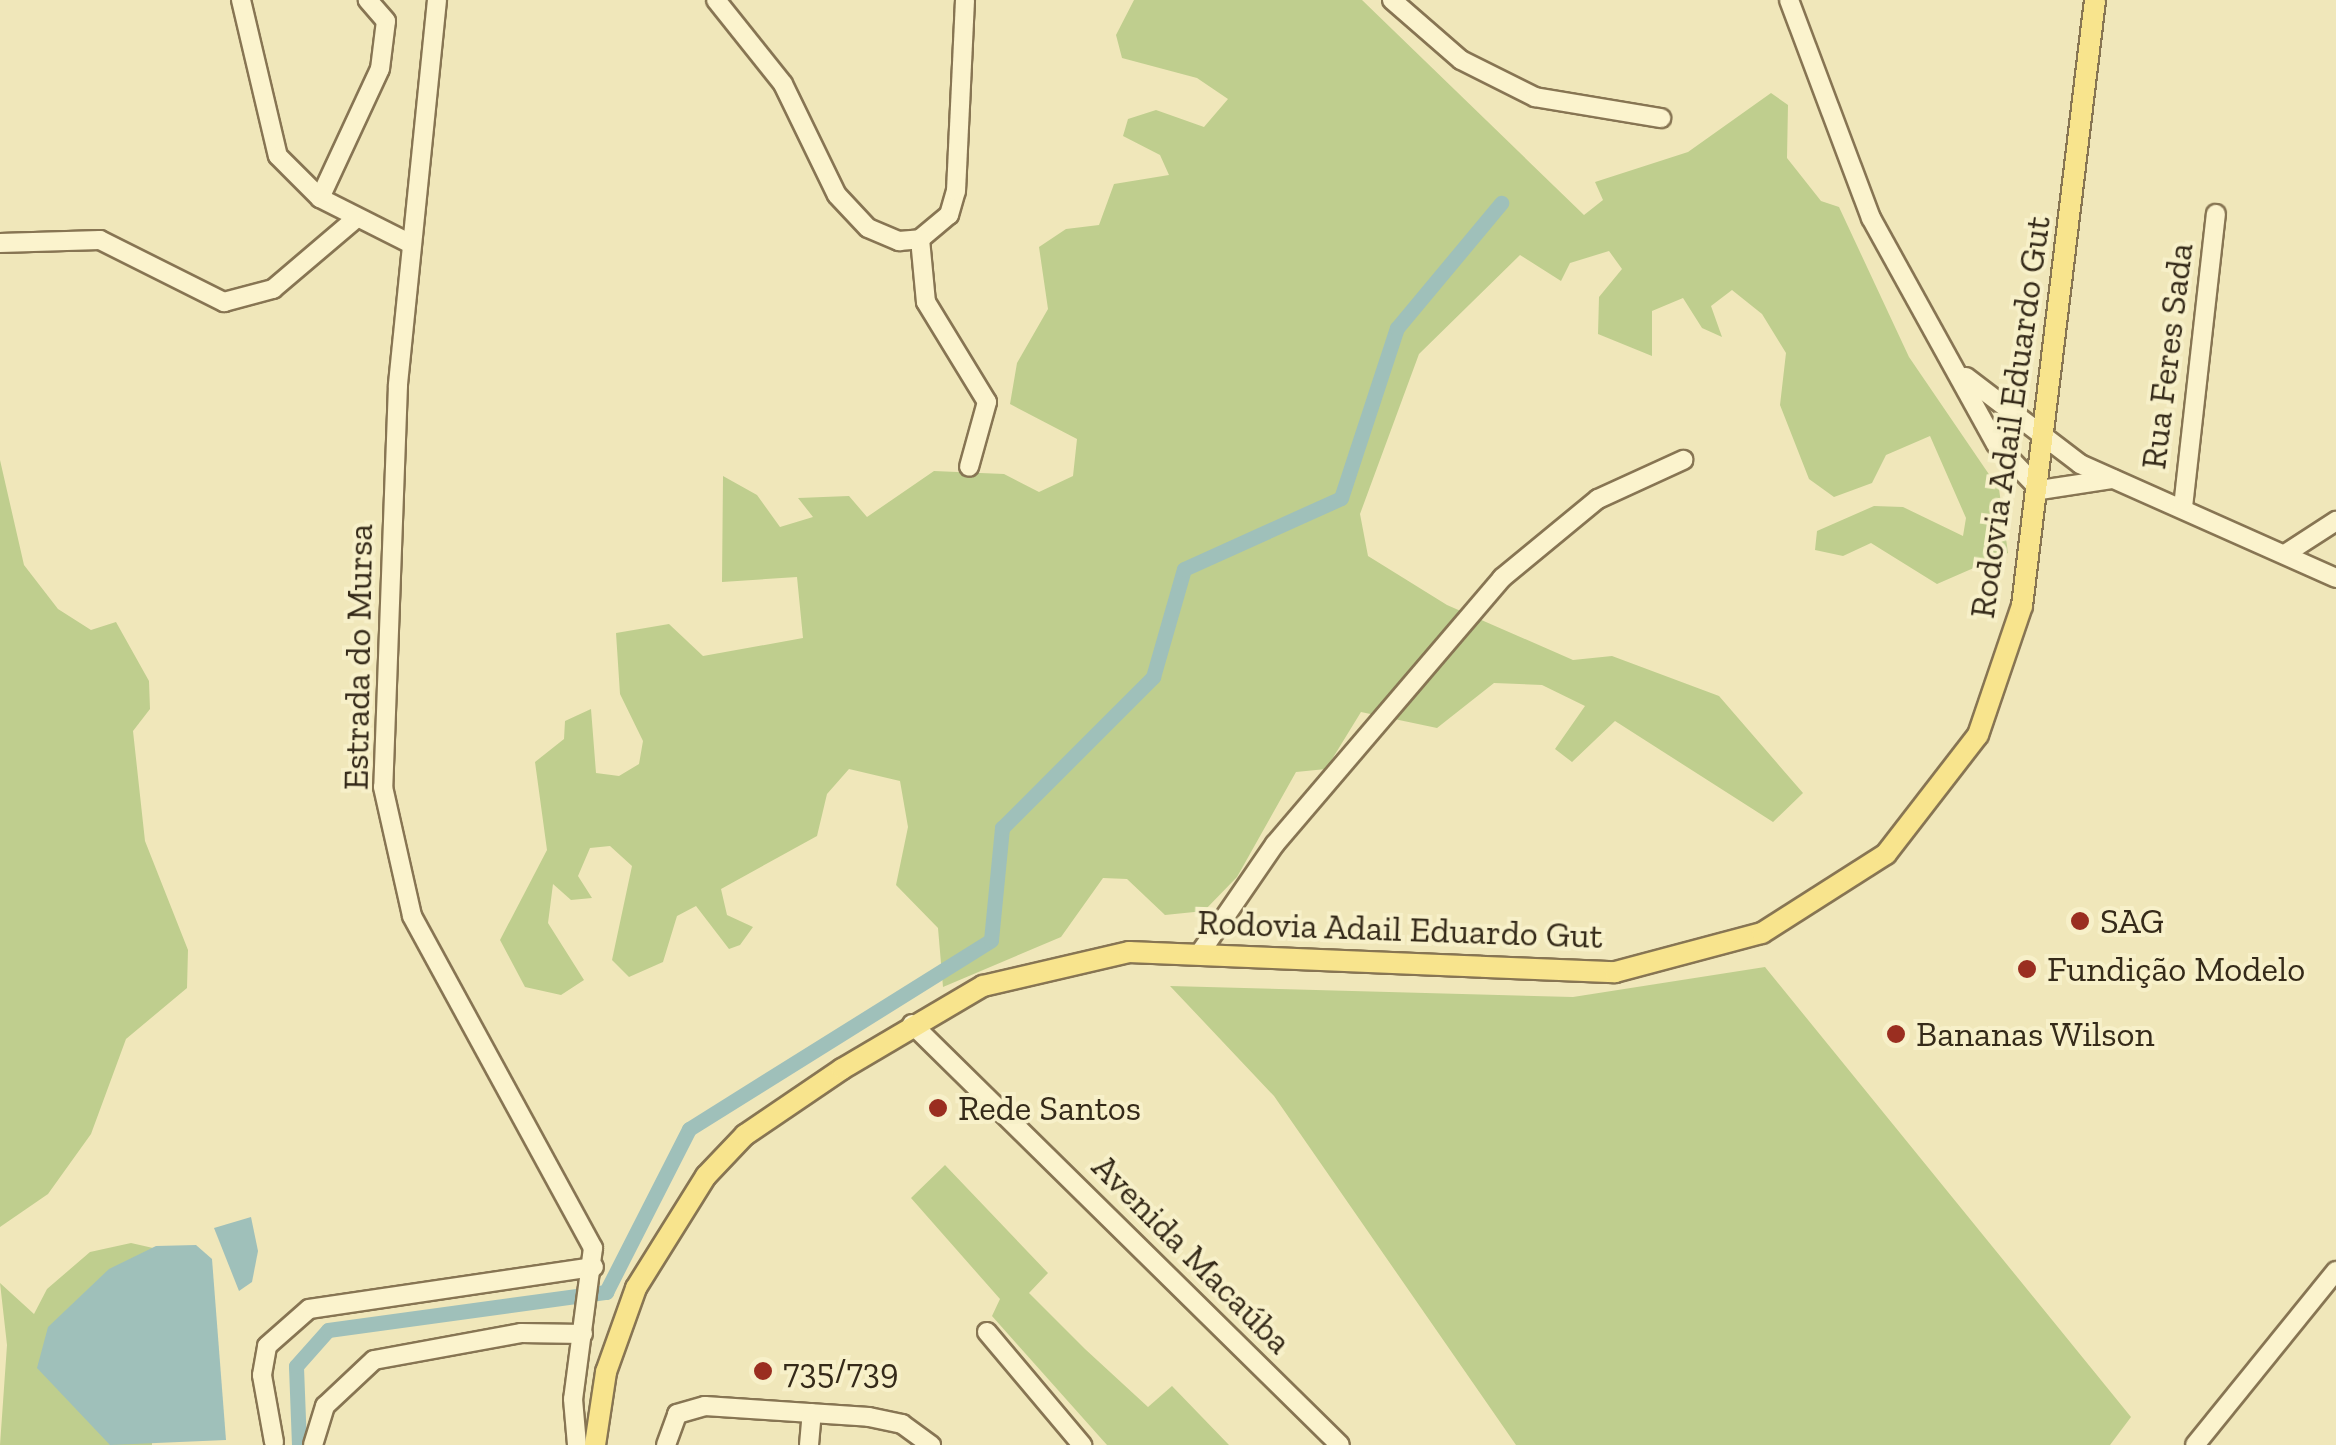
<!DOCTYPE html>
<meta charset="utf-8">
<style>
body{margin:0}
#map{position:relative;width:2336px;height:1445px;overflow:hidden;background:#f0e7ba;font-family:"Zilla Slab",serif}
div>[style]{position:absolute}
.green>*{inset:0;background:#bfce8e}
.water>*{inset:0;background:#9fc0ba}
.canal>*{height:15px;margin:-7.5px;padding:0 7.5px;transform-origin:7.5px;border-radius:7.5px;background:#9fc0ba}
.roads{filter:drop-shadow(2px 0 #877553) drop-shadow(-2px 0 #877553) drop-shadow(0 2px #877553) drop-shadow(0 -2px #877553)}
.minor>*{height:18px;margin:-9px;padding:0 9px;transform-origin:9px;border-radius:9px;background:#fbf3cd}
.major>*{height:20px;margin:-10px;padding:0 10px;transform-origin:10px;border-radius:10px;background:#f8e48d}
.dots>*{width:28px;height:28px;translate:-50% -50%;box-sizing:border-box;border:5px solid #f7f0c9;border-radius:50%}
span{translate:-50% -50%;white-space:nowrap;text-align:center;line-height:1.15;-webkit-text-stroke:8px #f7f0c9;paint-order:stroke}
.street-label{font-size:35px;color:#352a19}
.poi-label{font-size:35px;color:#352a19}
.left{translate:0 -50%;text-align:left}
</style>
<div id="map">
<div class="green">
<i style="clip-path:polygon(1134px 0,1362px 0,1584px 215px,1603px 200px,1595px 182px,1688px 152px,1771px 93px,1788px 105px,1787px 158px,1821px 201px,1839px 207px,1909px 357px,1999px 489px,2008px 553px,1937px 584px,1871px 543px,1843px 556px,1815px 550px,1817px 531px,1874px 506px,1903px 507px,1963px 536px,1966px 518px,1930px 436px,1886px 455px,1872px 483px,1834px 497px,1809px 479px,1780px 405px,1786px 353px,1762px 314px,1732px 290px,1711px 306px,1722px 337px,1702px 328px,1683px 298px,1652px 311px,1652px 356px,1598px 334px,1599px 297px,1622px 269px,1609px 251px,1570px 263px,1561px 281px,1520px 255px,1419px 354px,1360px 514px,1368px 556px,1447px 605px,1573px 660px,1612px 656px,1719px 696px,1803px 793px,1773px 822px,1615px 721px,1572px 762px,1555px 749px,1585px 706px,1542px 685px,1494px 683px,1437px 728px,1361px 712px,1326px 769px,1296px 772px,1237px 877px,1204px 911px,1165px 915px,1127px 879px,1103px 878px,1061px 937px,943px 987px,938px 928px,896px 885px,908px 827px,900px 781px,849px 769px,827px 794px,817px 836px,721px 889px,727px 915px,753px 927px,740px 945px,729px 949px,696px 906px,677px 916px,663px 962px,629px 977px,612px 960px,632px 866px,610px 846px,590px 848px,578px 876px,592px 898px,571px 900px,553px 884px,548px 923px,584px 980px,561px 995px,525px 987px,500px 940px,547px 850px,535px 762px,564px 739px,565px 721px,591px 709px,596px 773px,619px 776px,639px 764px,643px 741px,620px 694px,616px 633px,669px 624px,703px 656px,803px 638px,797px 577px,722px 582px,723px 476px,757px 495px,780px 527px,813px 517px,798px 498px,849px 496px,867px 517px,934px 471px,1004px 474px,1039px 492px,1073px 476px,1077px 439px,1010px 404px,1017px 363px,1048px 309px,1039px 247px,1066px 229px,1099px 225px,1114px 184px,1169px 175px,1160px 155px,1123px 136px,1128px 119px,1156px 110px,1204px 127px,1228px 99px,1197px 78px,1122px 58px,1116px 35px)"></i>
<i style="clip-path:polygon(0 460px,24px 565px,58px 609px,91px 630px,116px 622px,149px 681px,150px 709px,133px 731px,145px 841px,188px 950px,187px 988px,126px 1039px,91px 1134px,48px 1194px,0 1227px)"></i>
<i style="clip-path:polygon(1765px 967px,2131px 1417px,2110px 1445px,1516px 1445px,1274px 1096px,1170px 986px,1573px 997px)"></i>
<i style="clip-path:polygon(945px 1165px,1048px 1273px,1029px 1293px,1085px 1349px,1148px 1407px,1172px 1386px,1229px 1445px,1107px 1445px,992px 1316px,1000px 1299px,911px 1198px)"></i>
<i style="clip-path:polygon(131px 1243px,153px 1248px,152px 1445px,0 1445px,7px 1345px,0 1283px,34px 1314px,47px 1289px,90px 1252px)"></i>
</div>
<div class="water">
<i style="clip-path:polygon(251px 1217px,258px 1251px,252px 1282px,239px 1291px,214px 1228px)"></i>
<i style="clip-path:polygon(196px 1245px,212px 1259px,226px 1440px,110px 1445px,37px 1368px,48px 1327px,109px 1269px,156px 1246px)"></i>
</div>
<div class="canal">
<i style="left:299px;top:1445px;width:79px;rotate:-92.2deg"></i>
<i style="left:296px;top:1366px;width:48px;rotate:-48.4deg"></i>
<i style="left:328px;top:1330px;width:281px;rotate:-7.8deg"></i>
<i style="left:606px;top:1292px;width:183px;rotate:-63deg"></i>
<i style="left:689px;top:1129px;width:356px;rotate:-32deg"></i>
<i style="left:991px;top:940px;width:113px;rotate:-84.4deg"></i>
<i style="left:1002px;top:828px;width:214px;rotate:-45deg"></i>
<i style="left:1153px;top:677px;width:112px;rotate:-74deg"></i>
<i style="left:1184px;top:569px;width:172px;rotate:-24.3deg"></i>
<i style="left:1341px;top:498px;width:179px;rotate:-71.8deg"></i>
<i style="left:1397px;top:328px;width:163px;rotate:-50.2deg"></i>
</div>
<div class="roads">
<div class="minor">
<i style="left:241px;top:0;width:160px;rotate:76.7deg"></i>
<i style="left:278px;top:156px;width:59px;rotate:45deg"></i>
<i style="left:320px;top:198px;width:102px;rotate:26.8deg"></i>
<i style="left:437px;top:0;width:387px;rotate:95.8deg"></i>
<i style="left:398px;top:385px;width:402px;rotate:92.1deg"></i>
<i style="left:383px;top:787px;width:132px;rotate:77.3deg"></i>
<i style="left:412px;top:916px;width:378px;rotate:61.4deg"></i>
<i style="left:593px;top:1248px;width:152px;rotate:97.5deg"></i>
<i style="left:573px;top:1399px;width:46px;rotate:85deg"></i>
<i style="left:716px;top:0;width:107px;rotate:51.4deg"></i>
<i style="left:783px;top:84px;width:123px;rotate:64.1deg"></i>
<i style="left:837px;top:195px;width:45px;rotate:46.8deg"></i>
<i style="left:868px;top:228px;width:34px;rotate:23deg"></i>
<i style="left:899px;top:241px;width:21px;rotate:-5deg"></i>
<i style="left:920px;top:239px;width:38px;rotate:-40deg"></i>
<i style="left:949px;top:215px;width:25px;rotate:-74deg"></i>
<i style="left:956px;top:191px;width:191px;rotate:-87.3deg"></i>
<i style="left:1392px;top:0;width:91px;rotate:41deg"></i>
<i style="left:1461px;top:60px;width:83px;rotate:26.6deg"></i>
<i style="left:1535px;top:97px;width:128px;rotate:9.5deg"></i>
<i style="left:1789px;top:0;width:233px;rotate:69.4deg"></i>
<i style="left:1871px;top:218px;width:258px;rotate:61.1deg"></i>
<i style="left:1996px;top:444px;width:64px;rotate:46.3deg"></i>
<i style="left:2040px;top:490px;width:74px;rotate:-8.6deg"></i>
<i style="left:320px;top:198px;width:142px;rotate:-65.1deg"></i>
<i style="left:380px;top:69px;width:48px;rotate:-82.9deg"></i>
<i style="left:386px;top:21px;width:28px;rotate:-131deg"></i>
<i style="left:920px;top:239px;width:63px;rotate:84.6deg"></i>
<i style="left:926px;top:302px;width:117px;rotate:58.6deg"></i>
<i style="left:987px;top:402px;width:67px;rotate:105.5deg"></i>
<i style="left:0;top:243px;width:100px;rotate:-1.7deg"></i>
<i style="left:100px;top:240px;width:139px;rotate:26.6deg"></i>
<i style="left:224px;top:302px;width:51px;rotate:-14.9deg"></i>
<i style="left:273px;top:289px;width:106px;rotate:-40.4deg"></i>
<i style="left:1966px;top:377px;width:143px;rotate:37.3deg"></i>
<i style="left:2080px;top:464px;width:280px;rotate:24deg"></i>
<i style="left:2183px;top:507px;width:295px;rotate:-83.6deg"></i>
<i style="left:2285px;top:554px;width:61px;rotate:-32.9deg"></i>
<i style="left:1200px;top:953px;width:132px;rotate:-55.5deg"></i>
<i style="left:1275px;top:844px;width:350px;rotate:-49.5deg"></i>
<i style="left:1502px;top:578px;width:124px;rotate:-39.5deg"></i>
<i style="left:1598px;top:499px;width:94px;rotate:-24.6deg"></i>
<i style="left:912px;top:1024px;width:600px;rotate:44.53deg"></i>
<i style="left:987px;top:1332px;width:148px;rotate:49.9deg"></i>
<i style="left:274px;top:1442px;width:68px;rotate:-100.2deg"></i>
<i style="left:262px;top:1375px;width:29px;rotate:-80deg"></i>
<i style="left:267px;top:1346px;width:56px;rotate:-41.4deg"></i>
<i style="left:309px;top:1309px;width:288px;rotate:-8.4deg"></i>
<i style="left:313px;top:1445px;width:41px;rotate:-72.9deg"></i>
<i style="left:325px;top:1406px;width:67px;rotate:-43.2deg"></i>
<i style="left:374px;top:1360px;width:149px;rotate:-10.4deg"></i>
<i style="left:521px;top:1333px;width:62px;rotate:0.9deg"></i>
<i style="left:666px;top:1445px;width:33px;rotate:-70deg"></i>
<i style="left:677px;top:1414px;width:29px;rotate:-16deg"></i>
<i style="left:705px;top:1406px;width:164px;rotate:3.8deg"></i>
<i style="left:869px;top:1417px;width:34px;rotate:12deg"></i>
<i style="left:902px;top:1424px;width:36px;rotate:36deg"></i>
<i style="left:809px;top:1445px;width:32px;rotate:-85deg"></i>
<i style="left:2195px;top:1445px;width:224px;rotate:-51deg"></i>
</div>
<div class="major">
<i style="left:595px;top:1445px;width:74px;rotate:-81.4deg"></i>
<i style="left:606px;top:1372px;width:89px;rotate:-70.3deg"></i>
<i style="left:636px;top:1288px;width:132px;rotate:-58deg"></i>
<i style="left:706px;top:1176px;width:57px;rotate:-46.4deg"></i>
<i style="left:745px;top:1135px;width:117px;rotate:-34.2deg"></i>
<i style="left:842px;top:1069px;width:164px;rotate:-30.5deg"></i>
<i style="left:983px;top:986px;width:150px;rotate:-13.1deg"></i>
<i style="left:1129px;top:952px;width:486px;rotate:2.4deg"></i>
<i style="left:1615px;top:972px;width:152px;rotate:-14.9deg"></i>
<i style="left:1762px;top:933px;width:147px;rotate:-32.5deg"></i>
<i style="left:1886px;top:854px;width:150px;rotate:-52.3deg"></i>
<i style="left:1978px;top:735px;width:136px;rotate:-71.2deg"></i>
<i style="left:2022px;top:606px;width:610px;rotate:-83.13deg"></i>
</div>
</div>
<div class="dots">
<i style="left:2080px;top:921px;background:#9a2e20"></i>
<i style="left:2027px;top:969px;background:#9a2e20"></i>
<i style="left:1896px;top:1034px;background:#9a2e20"></i>
<i style="left:938px;top:1108px;background:#9a2e20"></i>
<i style="left:763px;top:1371px;background:#9a2e20"></i>
</div>
<div class="street-label">
<span style="left:2167px;top:356px;rotate:-83deg">Rua Feres Sada</span>
<span style="left:2010px;top:417px;rotate:-82deg">Rodovia Adail Eduardo Gut</span>
<span style="left:358px;top:657px;rotate:-89deg">Estrada do Mursa</span>
<span style="left:1400px;top:929px;rotate:2deg">Rodovia Adail Eduardo Gut</span>
<span style="left:1192px;top:1254px;rotate:45deg">Avenida Macaúba</span>
</div>
<div class="poi-label">
<span class="left" style="left:2100px;top:921px">SAG</span>
<span class="left" style="left:2047px;top:969px">Fundição Modelo</span>
<span class="left" style="left:1916px;top:1034px">Bananas Wilson</span>
<span class="left" style="left:958px;top:1108px">Rede Santos</span>
<span class="left" style="left:783px;top:1371px">735/739</span>
</div>
</div>
